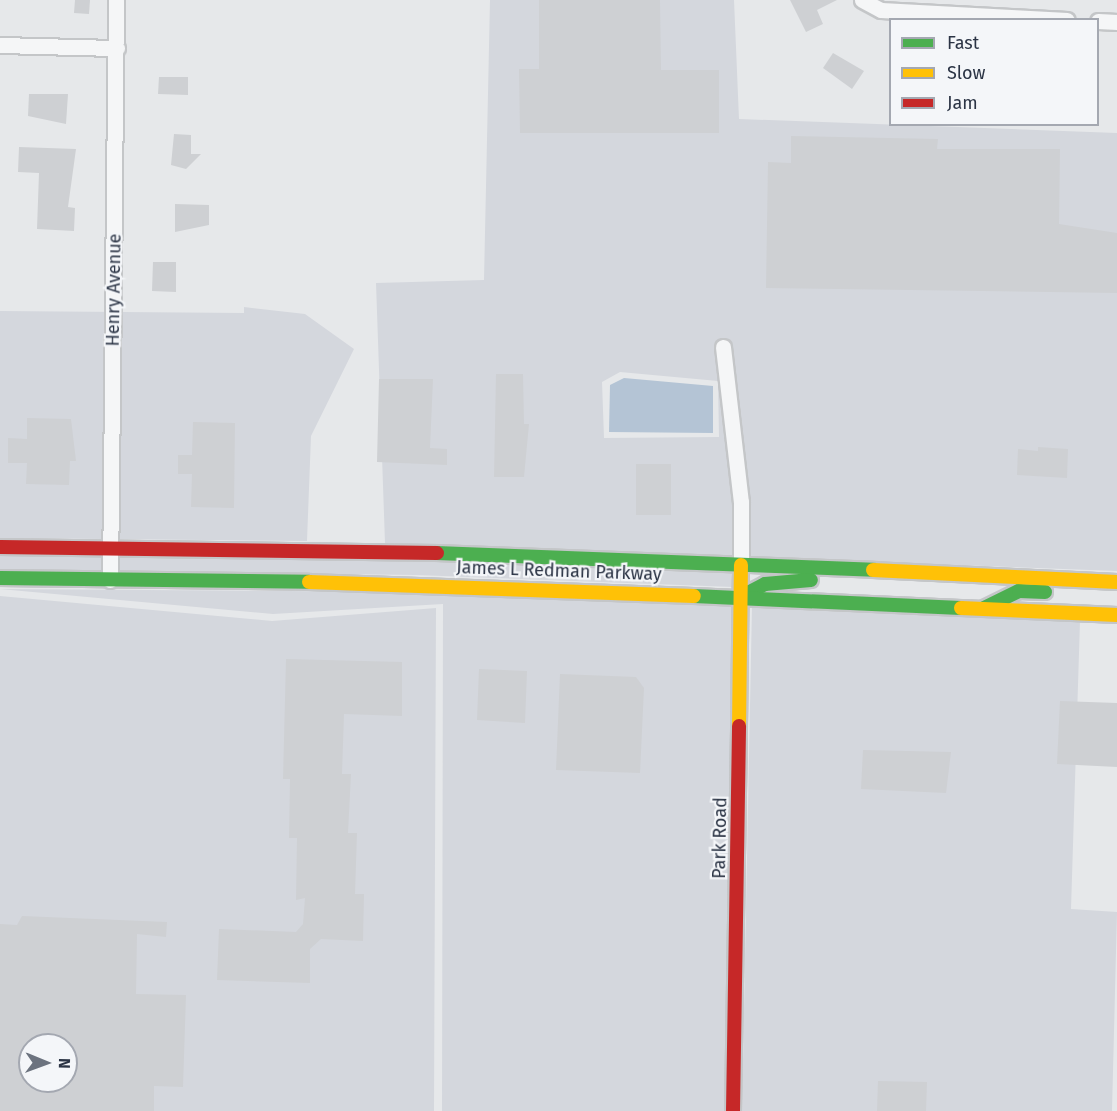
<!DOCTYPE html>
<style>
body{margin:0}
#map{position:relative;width:1117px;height:1111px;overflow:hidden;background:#e6e8ea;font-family:"Fira Sans",sans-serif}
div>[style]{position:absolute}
.built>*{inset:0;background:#d4d7dd}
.water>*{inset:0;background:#b4c4d5}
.building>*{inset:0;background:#ced0d3}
.roads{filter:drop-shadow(2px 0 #c4c6c8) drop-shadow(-2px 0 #c4c6c8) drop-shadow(0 2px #c4c6c8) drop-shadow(0 -2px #c4c6c8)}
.street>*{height:15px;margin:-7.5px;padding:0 7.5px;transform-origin:7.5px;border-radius:7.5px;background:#f5f6f7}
.fast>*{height:14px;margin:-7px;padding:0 7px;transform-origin:7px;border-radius:7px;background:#4caf50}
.slow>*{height:14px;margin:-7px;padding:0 7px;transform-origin:7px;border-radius:7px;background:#ffc107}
.jam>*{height:14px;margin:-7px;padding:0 7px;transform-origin:7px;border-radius:7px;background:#c62828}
span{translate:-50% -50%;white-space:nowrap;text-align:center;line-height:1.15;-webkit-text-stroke:4.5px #f4f6f9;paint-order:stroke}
.street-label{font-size:18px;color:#2b3445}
.legend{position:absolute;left:889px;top:18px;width:210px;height:108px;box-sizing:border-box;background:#f4f6f9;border:2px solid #a4a8b1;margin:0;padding:8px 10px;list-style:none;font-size:18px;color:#2b3445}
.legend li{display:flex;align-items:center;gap:12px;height:30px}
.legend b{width:30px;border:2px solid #a4a8b1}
.north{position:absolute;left:18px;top:1033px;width:60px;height:60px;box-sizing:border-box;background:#f4f6f9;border:2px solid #a4a8b1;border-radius:50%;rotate:91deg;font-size:16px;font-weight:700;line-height:24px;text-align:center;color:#2b3445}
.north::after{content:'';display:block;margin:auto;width:21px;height:27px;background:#6c737f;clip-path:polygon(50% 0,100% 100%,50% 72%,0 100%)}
</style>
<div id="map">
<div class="built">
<i style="clip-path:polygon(evenodd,490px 0,734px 0,739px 119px,1117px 133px,1117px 571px,385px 543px,376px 283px,484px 280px,490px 0,620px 372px,718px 381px,719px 437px,604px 438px,602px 382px,620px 372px)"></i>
<i style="clip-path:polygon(244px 307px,305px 314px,354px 349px,311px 436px,307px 541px,0 538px,0 311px,244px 313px)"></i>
<i style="clip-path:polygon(0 555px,426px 560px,731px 573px,733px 587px,416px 575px,0 570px)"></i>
<i style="clip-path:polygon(0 589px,425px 592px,733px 604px,724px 1111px,442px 1111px,443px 604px,273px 614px)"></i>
<i style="clip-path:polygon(evenodd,0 596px,272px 621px,436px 608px,434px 1111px,0 1111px,0 596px,30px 1045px,66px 1045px,66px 1081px,30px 1081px,30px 1045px)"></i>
<i style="clip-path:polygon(752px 605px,1080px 621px,1071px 909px,1117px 912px,1112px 1111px,742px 1111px)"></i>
</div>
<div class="water">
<i style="clip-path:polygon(624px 378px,713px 386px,713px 433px,609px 432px,610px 385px)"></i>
</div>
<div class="building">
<i style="clip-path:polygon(75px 0,90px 0,89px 14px,74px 13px)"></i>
<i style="clip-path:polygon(539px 0,660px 0,661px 70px,719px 70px,719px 133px,520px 133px,519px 69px,539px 69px)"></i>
<i style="clip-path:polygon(790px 0,837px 0,817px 10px,823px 24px,806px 32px)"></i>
<i style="clip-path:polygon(833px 53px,864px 71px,852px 89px,823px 68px)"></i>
<i style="clip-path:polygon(159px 77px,188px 77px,188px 95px,158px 94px)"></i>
<i style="clip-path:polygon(29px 94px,68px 94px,66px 124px,28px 116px)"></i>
<i style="clip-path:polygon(174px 134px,191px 135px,191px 154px,201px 154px,186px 169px,171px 165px)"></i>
<i style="clip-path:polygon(791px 136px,938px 139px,937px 149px,1060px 149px,1059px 224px,1117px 233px,1117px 293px,766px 288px,768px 162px,791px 163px)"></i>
<i style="clip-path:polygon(19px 147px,76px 149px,68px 207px,75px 208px,74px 231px,37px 229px,39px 173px,18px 172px)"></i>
<i style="clip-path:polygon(175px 204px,209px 205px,209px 225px,175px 232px)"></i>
<i style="clip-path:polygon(153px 262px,176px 262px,176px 292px,152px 291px)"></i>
<i style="clip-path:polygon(496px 374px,523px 374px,524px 424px,529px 424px,524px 477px,494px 477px)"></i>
<i style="clip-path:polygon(379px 379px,433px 379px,430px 448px,447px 449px,447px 465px,377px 462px)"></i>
<i style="clip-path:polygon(27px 418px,71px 419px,76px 461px,70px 461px,69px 485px,26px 484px,27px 463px,8px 463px,8px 438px,27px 439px)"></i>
<i style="clip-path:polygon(193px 422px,235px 423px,234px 508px,191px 507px,192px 474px,178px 474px,178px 455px,192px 455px)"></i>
<i style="clip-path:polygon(1038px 447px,1068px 449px,1067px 478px,1017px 475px,1018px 449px,1038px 451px)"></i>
<i style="clip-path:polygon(636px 464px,671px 464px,671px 515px,636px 515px)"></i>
<i style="clip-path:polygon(286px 659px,402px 662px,402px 716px,344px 714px,342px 774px,351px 774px,348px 833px,357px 833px,355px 894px,364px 894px,363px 941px,321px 939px,310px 949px,310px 983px,217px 980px,219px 929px,296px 932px,303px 924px,305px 898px,296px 900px,297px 838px,289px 838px,290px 779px,283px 779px)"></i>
<i style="clip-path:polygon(479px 669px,527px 671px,525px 723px,477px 720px)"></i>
<i style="clip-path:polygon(560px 674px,636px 677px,644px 688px,640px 773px,556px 770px)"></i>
<i style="clip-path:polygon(1060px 701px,1117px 703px,1117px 767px,1057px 764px)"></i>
<i style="clip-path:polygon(863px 750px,951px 752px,946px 793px,861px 789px)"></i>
<i style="clip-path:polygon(evenodd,22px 916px,167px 922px,166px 937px,137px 934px,136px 994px,186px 995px,183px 1087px,154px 1086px,154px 1111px,0 1111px,0 924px,17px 925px,22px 916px,30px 1045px,66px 1045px,66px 1081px,30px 1081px,30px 1045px)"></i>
<i style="clip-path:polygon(878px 1081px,927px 1082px,926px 1111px,877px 1111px)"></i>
</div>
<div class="roads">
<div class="street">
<i style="left:862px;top:0;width:21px;rotate:28deg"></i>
<i style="left:881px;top:10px;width:186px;rotate:3.1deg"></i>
<i style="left:1098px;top:21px;width:19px;rotate:3deg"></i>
<i style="left:0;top:45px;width:117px;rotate:1.5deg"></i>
<i style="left:723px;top:347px;width:156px;rotate:83.4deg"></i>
<i style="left:741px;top:502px;width:63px;rotate:90deg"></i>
<i style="left:110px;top:580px;width:580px;rotate:-89.41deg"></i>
</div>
<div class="fast">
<i style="left:437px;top:553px;width:436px;rotate:2.2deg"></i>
<i style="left:0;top:578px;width:309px;rotate:0.7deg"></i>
<i style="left:748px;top:593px;width:19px;rotate:-28deg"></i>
<i style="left:765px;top:584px;width:46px;rotate:-5deg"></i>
<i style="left:694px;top:596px;width:267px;rotate:2.6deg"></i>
<i style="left:984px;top:608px;width:39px;rotate:-26deg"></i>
<i style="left:1019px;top:591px;width:26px;rotate:2deg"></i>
</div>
<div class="slow">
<i style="left:873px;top:570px;width:244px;rotate:2.8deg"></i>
<i style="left:309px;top:582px;width:385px;rotate:2.1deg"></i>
<i style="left:961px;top:608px;width:156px;rotate:2.6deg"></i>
<i style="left:739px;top:726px;width:161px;rotate:-89.3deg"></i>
</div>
<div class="jam">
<i style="left:0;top:547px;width:437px;rotate:0.8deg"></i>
<i style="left:733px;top:1111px;width:385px;rotate:-89.1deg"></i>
</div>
</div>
<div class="street-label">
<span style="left:114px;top:290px;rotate:-89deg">Henry Avenue</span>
<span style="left:559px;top:571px;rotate:2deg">James L Redman Parkway</span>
<span style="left:720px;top:838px;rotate:-89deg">Park Road</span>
</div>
<ul class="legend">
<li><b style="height:8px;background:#4caf50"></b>Fast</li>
<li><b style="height:8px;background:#ffc107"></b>Slow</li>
<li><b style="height:8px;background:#c62828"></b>Jam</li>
</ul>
<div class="north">N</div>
</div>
